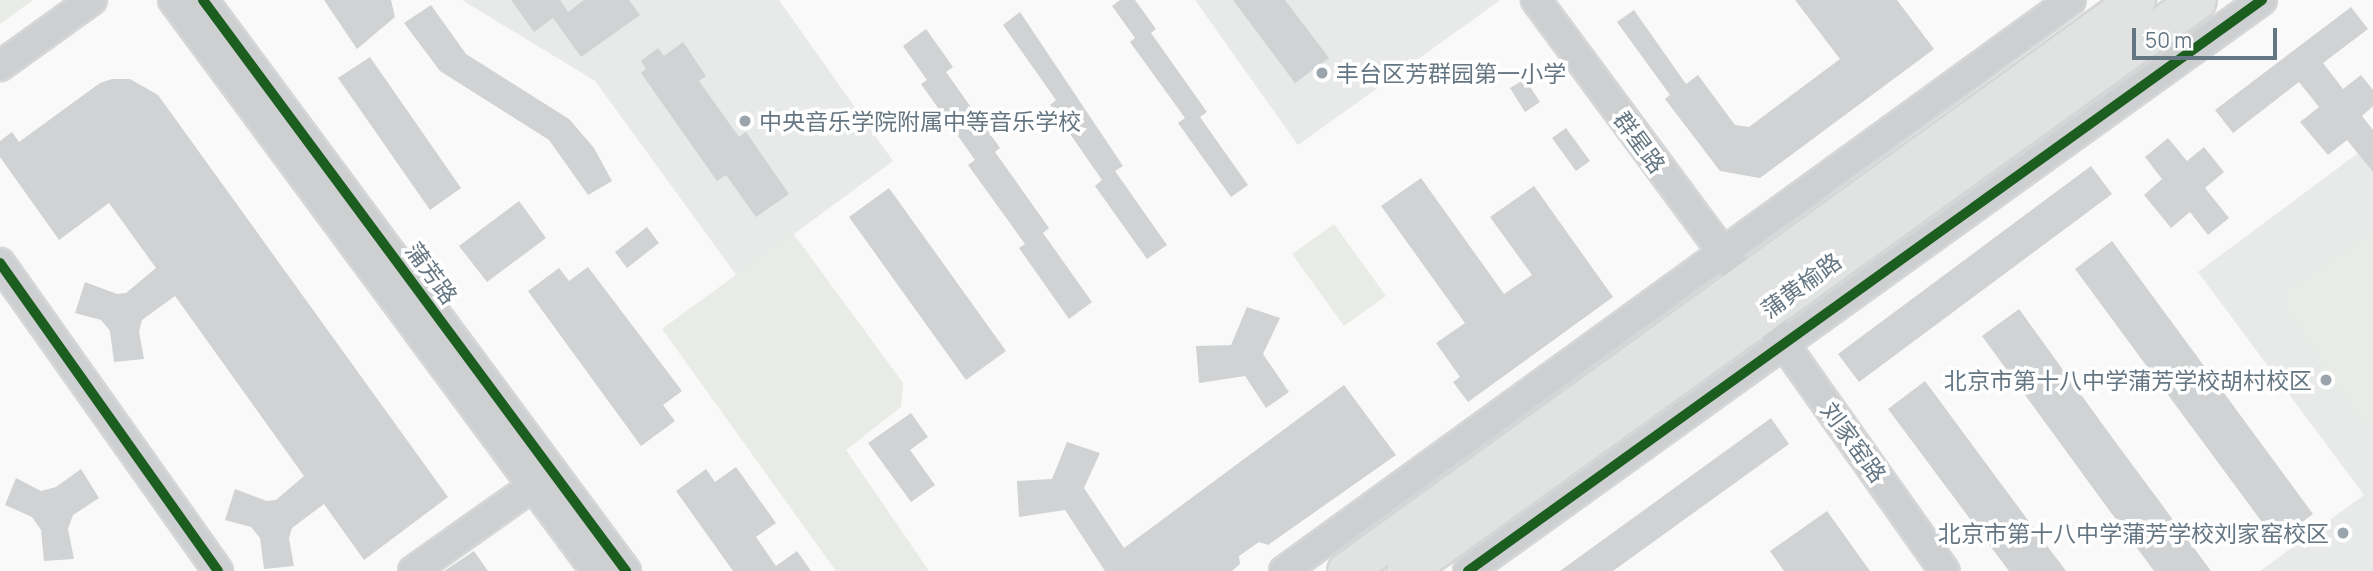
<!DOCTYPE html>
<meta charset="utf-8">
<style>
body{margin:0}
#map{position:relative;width:2373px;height:571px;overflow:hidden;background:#f9f9f9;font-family:Manrope,"Noto Sans SC",sans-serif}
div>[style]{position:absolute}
.built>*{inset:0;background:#e8e9e9}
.green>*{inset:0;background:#e8ebe6}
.building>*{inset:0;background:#d0d2d3}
.roads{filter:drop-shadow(2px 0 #d5d6d7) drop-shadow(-2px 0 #d5d6d7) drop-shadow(0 2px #d5d6d7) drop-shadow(0 -2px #d5d6d7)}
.minor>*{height:28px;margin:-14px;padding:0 14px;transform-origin:14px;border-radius:14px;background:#cecfd0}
.major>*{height:37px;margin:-18.5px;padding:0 18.5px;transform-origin:18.5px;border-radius:18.5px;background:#e1e2e2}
.cycleway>*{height:10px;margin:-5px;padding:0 5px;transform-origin:5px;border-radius:5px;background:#1b5e20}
.dots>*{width:19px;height:19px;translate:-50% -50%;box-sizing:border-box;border:4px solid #fff;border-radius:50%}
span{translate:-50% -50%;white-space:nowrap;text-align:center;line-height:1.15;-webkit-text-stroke:7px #fff;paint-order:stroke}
.poi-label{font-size:23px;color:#657683}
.left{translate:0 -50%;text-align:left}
.right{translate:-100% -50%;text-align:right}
.street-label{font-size:23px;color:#657683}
.scale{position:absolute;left:2132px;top:28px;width:145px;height:32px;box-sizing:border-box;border:4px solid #657683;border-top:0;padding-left:9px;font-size:21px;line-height:24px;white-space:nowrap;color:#657683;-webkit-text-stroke:5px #fff;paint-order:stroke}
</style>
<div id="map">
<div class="built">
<i style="clip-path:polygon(462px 0,779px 0,893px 161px,737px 276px,595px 81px)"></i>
<i style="clip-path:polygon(1195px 0,1499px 0,1499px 1px,1298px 145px)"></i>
<i style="clip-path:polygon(2373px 142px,2373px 571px,2260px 571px,2364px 495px,2198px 272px)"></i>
</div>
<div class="green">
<i style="clip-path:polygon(0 0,33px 0,0 24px)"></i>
<i style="clip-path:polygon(1334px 224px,1386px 296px,1344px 326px,1292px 254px)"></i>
<i style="clip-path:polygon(2373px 231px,2373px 426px,2361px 420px,2288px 310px,2285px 293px)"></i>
<i style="clip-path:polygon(793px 233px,903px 383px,901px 407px,846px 450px,929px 571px,836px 571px,662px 329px)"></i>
</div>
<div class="building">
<i style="clip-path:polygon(324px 0,391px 0,395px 17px,357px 49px)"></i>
<i style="clip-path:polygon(511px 0,560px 0,568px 12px,584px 0,629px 0,640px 15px,581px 57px,553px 18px,534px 32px)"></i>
<i style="clip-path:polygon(1120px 0,1135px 0,1156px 29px,1151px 33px,1207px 112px,1200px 117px,1248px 185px,1231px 197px,1178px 123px,1185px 118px,1130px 42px,1135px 38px,1112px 6px)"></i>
<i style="clip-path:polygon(1233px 0,1285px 0,1329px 58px,1295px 83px)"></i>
<i style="clip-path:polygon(1795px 0,1897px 0,1934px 49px,1760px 178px,1720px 171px,1665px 99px,1670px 95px,1617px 22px,1634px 10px,1686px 84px,1698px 75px,1735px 125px,1749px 127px,1840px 59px)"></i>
<i style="clip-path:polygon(431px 5px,466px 54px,569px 119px,594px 148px,612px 181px,588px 195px,549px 140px,440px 71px,404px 23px)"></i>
<i style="clip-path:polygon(2351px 7px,2368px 29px,2323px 63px,2343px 89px,2361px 75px,2373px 90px,2373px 106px,2362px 116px,2373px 130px,2373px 172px,2347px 140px,2328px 155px,2300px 122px,2319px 107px,2299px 82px,2233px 133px,2215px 110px)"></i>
<i style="clip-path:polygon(1020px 12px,1123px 166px,1115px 171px,1167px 245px,1147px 259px,1095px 186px,1102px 180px,1050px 105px,1056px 100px,1003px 25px)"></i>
<i style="clip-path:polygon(926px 29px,953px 67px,946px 72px,1000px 148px,995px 152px,1049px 228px,1043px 233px,1092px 302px,1069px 319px,1019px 248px,1025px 244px,968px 165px,975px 160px,921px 84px,927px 80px,903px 46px)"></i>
<i style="clip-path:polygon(683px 42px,706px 76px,699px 81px,739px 137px,746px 132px,789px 194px,756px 217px,726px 175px,717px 181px,641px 73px,646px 69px,641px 61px,658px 48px,664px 56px)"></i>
<i style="clip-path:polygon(370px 57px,461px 188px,430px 210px,338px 78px)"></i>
<i style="clip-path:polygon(112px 79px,130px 79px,158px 95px,448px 497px,364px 560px,324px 504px,292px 528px,289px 538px,294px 566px,264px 569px,260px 538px,251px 527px,225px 520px,235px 489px,267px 501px,276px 500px,304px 476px,175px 296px,142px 320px,139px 331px,144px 359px,114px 362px,110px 331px,101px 320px,75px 313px,85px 282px,117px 294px,126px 293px,156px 268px,109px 203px,59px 240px,0 157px,0 141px,12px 132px,19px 142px,100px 83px)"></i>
<i style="clip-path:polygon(1525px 79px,1540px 102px,1525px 112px,1510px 88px)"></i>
<i style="clip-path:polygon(1566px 128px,1590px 161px,1576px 171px,1552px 138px)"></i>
<i style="clip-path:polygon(2168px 138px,2187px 161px,2204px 147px,2224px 172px,2205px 188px,2229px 218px,2208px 235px,2190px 212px,2171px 228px,2144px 195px,2162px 179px,2145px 157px)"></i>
<i style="clip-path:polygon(2091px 166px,2112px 194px,1859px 382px,1838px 354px)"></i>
<i style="clip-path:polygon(1421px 178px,1504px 294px,1532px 275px,1490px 217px,1534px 186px,1613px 297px,1468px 402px,1453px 382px,1460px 377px,1436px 343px,1465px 323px,1381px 206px)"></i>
<i style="clip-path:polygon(889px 188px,1006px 351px,966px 380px,849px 217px)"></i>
<i style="clip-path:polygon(519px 201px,546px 238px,487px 282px,459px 246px)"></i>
<i style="clip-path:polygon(647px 227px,659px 243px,627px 268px,615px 252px)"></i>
<i style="clip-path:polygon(2112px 241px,2313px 514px,2276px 541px,2075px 269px)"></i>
<i style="clip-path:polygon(588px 267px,682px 391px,663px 405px,675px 421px,641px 446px,528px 291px,559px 268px,569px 281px)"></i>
<i style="clip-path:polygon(1247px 307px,1280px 318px,1263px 354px,1289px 392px,1266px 408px,1245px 376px,1199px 383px,1196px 346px,1231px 345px)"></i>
<i style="clip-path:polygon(2019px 309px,2111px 436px,2211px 571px,2154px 571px,2090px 484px,1982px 336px)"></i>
<i style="clip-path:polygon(1925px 381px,2033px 527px,2066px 571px,2009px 571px,1982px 535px,1888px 409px)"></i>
<i style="clip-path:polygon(1344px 385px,1396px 455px,1268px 545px,1259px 542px,1239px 556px,1240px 564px,1232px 571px,1105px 571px,1065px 510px,1019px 517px,1017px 481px,1052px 479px,1067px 442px,1100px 453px,1084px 488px,1124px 548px)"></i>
<i style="clip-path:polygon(911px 413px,928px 437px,910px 450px,935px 485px,911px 502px,868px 443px)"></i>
<i style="clip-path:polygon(1771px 418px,1789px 444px,1613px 571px,1560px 571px)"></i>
<i style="clip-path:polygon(736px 467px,776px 523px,756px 537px,776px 566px,797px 551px,811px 571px,733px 571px,676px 491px,706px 469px,715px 482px)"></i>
<i style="clip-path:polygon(81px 469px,99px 498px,73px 515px,68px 529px,74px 559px,44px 561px,41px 530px,32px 517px,5px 505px,16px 478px,41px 491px,56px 487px)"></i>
<i style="clip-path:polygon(1827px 511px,1870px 571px,1784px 571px,1770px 551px)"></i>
<i style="clip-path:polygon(474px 551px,488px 571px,444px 571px)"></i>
</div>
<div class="roads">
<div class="minor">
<i style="left:173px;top:0;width:711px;rotate:53.47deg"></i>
<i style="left:203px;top:0;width:711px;rotate:53.47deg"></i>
<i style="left:1536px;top:0;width:333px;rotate:53.5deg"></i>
<i style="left:0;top:66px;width:113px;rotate:-35.7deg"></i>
<i style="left:0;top:263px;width:377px;rotate:54.7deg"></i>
<i style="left:1762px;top:313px;width:316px;rotate:54.7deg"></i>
<i style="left:413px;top:571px;width:147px;rotate:-35.3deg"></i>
<i style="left:1284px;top:571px;width:972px;rotate:-35.96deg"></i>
<i style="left:1468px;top:571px;width:978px;rotate:-35.72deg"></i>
</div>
<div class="major">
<i style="left:1346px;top:571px;width:975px;rotate:-35.86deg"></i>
<i style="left:1405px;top:571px;width:976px;rotate:-35.79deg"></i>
</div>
</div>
<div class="cycleway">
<i style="left:203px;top:0;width:711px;rotate:53.47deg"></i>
<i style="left:0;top:263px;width:377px;rotate:54.7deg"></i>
<i style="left:1468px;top:571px;width:978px;rotate:-35.72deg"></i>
</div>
<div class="dots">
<i style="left:1322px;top:73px;background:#99a4ac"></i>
<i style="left:745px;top:121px;background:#99a4ac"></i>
<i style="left:2326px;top:380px;background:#99a4ac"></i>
<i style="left:2343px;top:533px;background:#99a4ac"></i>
</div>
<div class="poi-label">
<span class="left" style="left:1336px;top:73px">丰台区芳群园第一小学</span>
<span class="left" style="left:759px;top:121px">中央音乐学院附属中等音乐学校</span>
<span class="right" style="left:2312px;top:380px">北京市第十八中学蒲芳学校胡村校区</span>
<span class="right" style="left:2329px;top:533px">北京市第十八中学蒲芳学校刘家窑校区</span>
</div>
<div class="street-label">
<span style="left:1640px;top:142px;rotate:54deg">群星路</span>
<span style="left:432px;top:273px;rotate:54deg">蒲芳路</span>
<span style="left:1801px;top:285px;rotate:-36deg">蒲黄榆路</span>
<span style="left:1854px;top:442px;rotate:54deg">刘家窑路</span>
</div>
<div class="scale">50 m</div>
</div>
